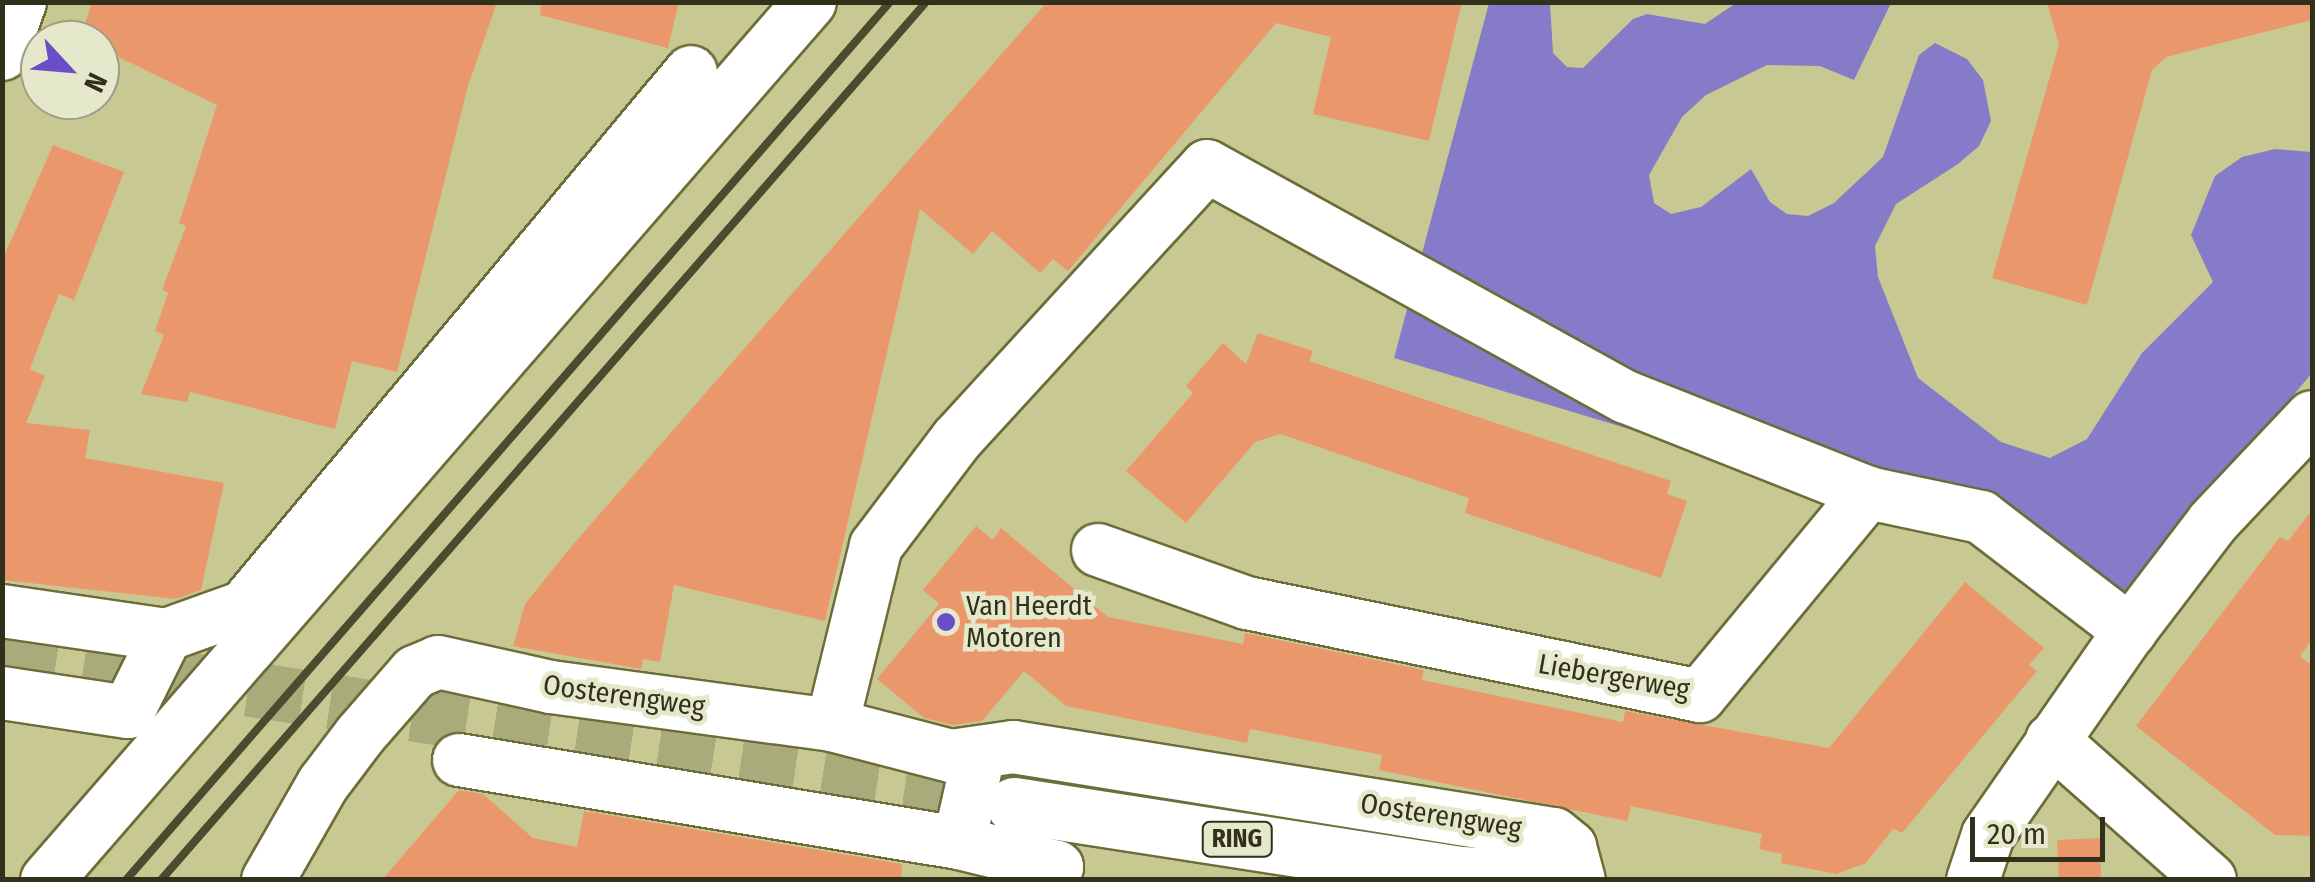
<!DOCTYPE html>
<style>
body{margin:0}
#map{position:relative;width:2315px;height:882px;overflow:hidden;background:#c8c992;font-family:"Fira Sans Condensed",sans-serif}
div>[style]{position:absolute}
.forest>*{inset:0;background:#867bc9}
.building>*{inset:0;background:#ea986b}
.major-tunnel>*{height:55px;margin-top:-27.5px;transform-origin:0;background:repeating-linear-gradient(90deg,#aaab7a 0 55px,transparent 0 83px)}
.roads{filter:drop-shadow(2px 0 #6d6d39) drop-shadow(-2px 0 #6d6d39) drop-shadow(0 2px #6d6d39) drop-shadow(0 -2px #6d6d39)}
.minor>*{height:52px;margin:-26px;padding:0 26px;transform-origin:26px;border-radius:26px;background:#fff}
.major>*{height:55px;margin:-27.5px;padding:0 27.5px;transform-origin:27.5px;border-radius:27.5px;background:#fff}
.rail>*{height:8px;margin:-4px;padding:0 4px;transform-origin:4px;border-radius:4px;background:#4a4b2f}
.dots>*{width:28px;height:28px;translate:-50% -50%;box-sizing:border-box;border:5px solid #e6e8cc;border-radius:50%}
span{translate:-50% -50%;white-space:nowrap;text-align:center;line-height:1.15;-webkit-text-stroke:9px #e6e8cc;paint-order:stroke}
.shield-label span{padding:2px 8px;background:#e6e8cc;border:2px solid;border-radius:8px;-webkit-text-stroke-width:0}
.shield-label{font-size:25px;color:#31311b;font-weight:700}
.poi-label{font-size:28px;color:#31311b}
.left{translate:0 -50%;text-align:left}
.street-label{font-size:28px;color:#31311b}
.frame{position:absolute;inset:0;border:5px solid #31311b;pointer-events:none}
.north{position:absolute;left:20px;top:20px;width:100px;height:100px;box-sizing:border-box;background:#e6e8cc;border:2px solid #9e9f85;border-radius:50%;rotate:116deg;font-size:28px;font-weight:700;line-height:40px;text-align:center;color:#31311b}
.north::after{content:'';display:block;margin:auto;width:35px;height:45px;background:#6a4ec7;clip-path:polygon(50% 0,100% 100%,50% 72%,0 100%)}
.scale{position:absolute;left:1970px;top:817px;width:135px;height:45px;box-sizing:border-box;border:5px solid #31311b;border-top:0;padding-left:12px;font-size:30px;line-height:35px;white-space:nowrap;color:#31311b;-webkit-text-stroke:8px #e6e8cc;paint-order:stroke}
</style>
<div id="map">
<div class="forest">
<i style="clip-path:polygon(1489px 3px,1550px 3px,1553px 53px,1567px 67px,1583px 68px,1633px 19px,1647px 14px,1705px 24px,1736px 3px,1891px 3px,1854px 80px,1820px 66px,1767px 65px,1706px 95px,1682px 117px,1649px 175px,1654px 203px,1671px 214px,1701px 207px,1751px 169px,1770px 202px,1787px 214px,1808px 216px,1834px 203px,1883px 157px,1919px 55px,1935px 43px,1967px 59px,1983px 80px,1991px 121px,1979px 146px,1958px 164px,1896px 204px,1875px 246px,1878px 277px,1918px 378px,2001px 442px,2050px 458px,2087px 439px,2142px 353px,2213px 282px,2191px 235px,2215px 176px,2242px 157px,2275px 149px,2312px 152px,2312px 373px,2100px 625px,2005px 543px,1394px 358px)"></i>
</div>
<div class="building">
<i style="clip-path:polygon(92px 2px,497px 2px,468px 86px,397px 372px,352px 361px,335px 429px,190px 392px,187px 402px,141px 394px,164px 335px,155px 331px,168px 293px,162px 290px,186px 226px,179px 223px,217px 105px,100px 48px,100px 40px,80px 38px)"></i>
<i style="clip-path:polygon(541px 2px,679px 2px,668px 48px,540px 15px)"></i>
<i style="clip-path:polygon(1047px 2px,1462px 2px,1429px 141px,1313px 114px,1331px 37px,1276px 23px,1068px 271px,1053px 259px,1040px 273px,992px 231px,973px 254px,920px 209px,825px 621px,674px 585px,660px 662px,643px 659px,641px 669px,513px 646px,525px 604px,570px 548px)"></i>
<i style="clip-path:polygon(2047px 2px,2312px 2px,2312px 20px,2166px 57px,2152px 70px,2087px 305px,1992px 278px,2059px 45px)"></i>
<i style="clip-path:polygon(53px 145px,124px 172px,74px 300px,59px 294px,44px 332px,30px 369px,45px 376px,26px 423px,90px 430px,85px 458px,224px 483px,201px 590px,176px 599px,2px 580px,2px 261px)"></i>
<i style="clip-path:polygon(1258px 333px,1313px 351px,1309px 361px,1671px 481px,1667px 494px,1687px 501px,1661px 578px,1465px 513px,1469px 498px,1280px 434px,1255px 442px,1186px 523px,1126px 471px,1193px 393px,1186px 386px,1223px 343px,1246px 364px)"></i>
<i style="clip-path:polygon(2312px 510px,2312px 640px,2300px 656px,2312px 666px,2312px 836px,2275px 835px,2136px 726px,2280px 537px,2288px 541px)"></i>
<i style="clip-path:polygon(976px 526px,993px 540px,1001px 528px,1108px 617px,1243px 644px,1245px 633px,1424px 670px,1422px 680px,1623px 722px,1625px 711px,1829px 748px,1965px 582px,2044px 648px,2029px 665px,2037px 671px,1902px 833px,1893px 829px,1866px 863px,1836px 874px,1781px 863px,1782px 854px,1759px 849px,1762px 834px,1631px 806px,1627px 821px,1379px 770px,1382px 755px,1250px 729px,1247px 743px,1066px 706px,1024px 671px,982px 721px,953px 725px,924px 718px,877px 679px,939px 604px,923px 590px)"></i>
<i style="clip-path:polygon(459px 790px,483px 794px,533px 838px,577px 847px,584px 811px,902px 864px,901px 880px,382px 880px)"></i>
<i style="clip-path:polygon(2100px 838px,2101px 879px,2059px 880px,2057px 840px)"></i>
</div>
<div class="major-tunnel">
<i style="left:2px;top:651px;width:1024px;rotate:8.65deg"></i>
</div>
<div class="roads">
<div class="minor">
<i style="left:2px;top:54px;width:55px;rotate:-70.9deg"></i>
<i style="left:1098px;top:550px;width:158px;rotate:19.6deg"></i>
<i style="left:1247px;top:603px;width:462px;rotate:11.6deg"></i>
<i style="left:1700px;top:696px;width:264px;rotate:-50.4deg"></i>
<i style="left:1868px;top:493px;width:116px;rotate:12deg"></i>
<i style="left:1981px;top:517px;width:188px;rotate:37.4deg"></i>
<i style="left:2px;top:611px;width:166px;rotate:8.3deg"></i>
<i style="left:166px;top:635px;width:83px;rotate:-19.7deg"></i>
<i style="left:244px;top:607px;width:697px;rotate:-50.12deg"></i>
<i style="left:2px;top:693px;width:127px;rotate:8.6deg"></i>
<i style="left:128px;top:712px;width:86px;rotate:-63.7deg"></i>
<i style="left:832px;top:725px;width:184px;rotate:-76.2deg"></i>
<i style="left:876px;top:546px;width:134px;rotate:-52.9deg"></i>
<i style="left:957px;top:439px;width:370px;rotate:-47.5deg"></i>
<i style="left:1207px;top:166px;width:478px;rotate:28.9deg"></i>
<i style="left:1626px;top:397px;width:260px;rotate:21.6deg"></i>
<i style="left:2052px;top:740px;width:211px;rotate:41.5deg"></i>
<i style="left:459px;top:760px;width:507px;rotate:9.43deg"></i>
<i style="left:959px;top:843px;width:101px;rotate:13.8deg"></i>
<i style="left:1057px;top:867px;width:14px;rotate:115deg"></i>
<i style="left:959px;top:843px;width:91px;rotate:-77.3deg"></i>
<i style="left:47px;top:880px;width:1163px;rotate:-49.01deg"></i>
<i style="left:268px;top:880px;width:111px;rotate:-60.2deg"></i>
<i style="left:323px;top:784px;width:61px;rotate:-52.9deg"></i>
<i style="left:360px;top:735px;width:84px;rotate:-48.9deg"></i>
<i style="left:415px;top:672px;width:25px;rotate:-23deg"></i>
<i style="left:438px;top:662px;width:116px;rotate:12.5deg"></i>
<i style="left:551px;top:687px;width:284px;rotate:7.7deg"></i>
<i style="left:832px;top:725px;width:123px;rotate:14.6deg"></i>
<i style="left:951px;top:756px;width:63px;rotate:-8.3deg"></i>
<i style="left:1013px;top:747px;width:548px;rotate:9.14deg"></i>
<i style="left:1554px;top:834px;width:21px;rotate:39deg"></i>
<i style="left:1570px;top:847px;width:34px;rotate:75deg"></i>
<i style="left:1973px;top:880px;width:47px;rotate:-71.6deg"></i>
<i style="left:1988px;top:835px;width:249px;rotate:-55.2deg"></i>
<i style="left:2130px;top:631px;width:137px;rotate:-52.7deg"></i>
<i style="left:2213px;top:522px;width:144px;rotate:-46.7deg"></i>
</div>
<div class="major">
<i style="left:1014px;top:805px;width:451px;rotate:8.8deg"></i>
<i style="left:1460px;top:874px;width:104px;rotate:3.3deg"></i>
</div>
</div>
<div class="rail">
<i style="left:126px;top:880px;width:1164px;rotate:-48.97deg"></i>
<i style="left:161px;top:880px;width:1165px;rotate:-48.93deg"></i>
</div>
<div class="dots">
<i style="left:946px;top:622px;background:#6a4ec7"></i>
</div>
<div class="shield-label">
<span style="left:1237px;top:839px">RING</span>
</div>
<div class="poi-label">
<span class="left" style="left:966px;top:622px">Van Heerdt<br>Motoren</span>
</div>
<div class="street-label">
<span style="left:1614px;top:677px;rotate:10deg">Liebergerweg</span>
<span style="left:624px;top:696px;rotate:8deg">Oosterengweg</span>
<span style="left:1441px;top:816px;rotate:9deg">Oosterengweg</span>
</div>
<div class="frame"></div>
<div class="north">N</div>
<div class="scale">20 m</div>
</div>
